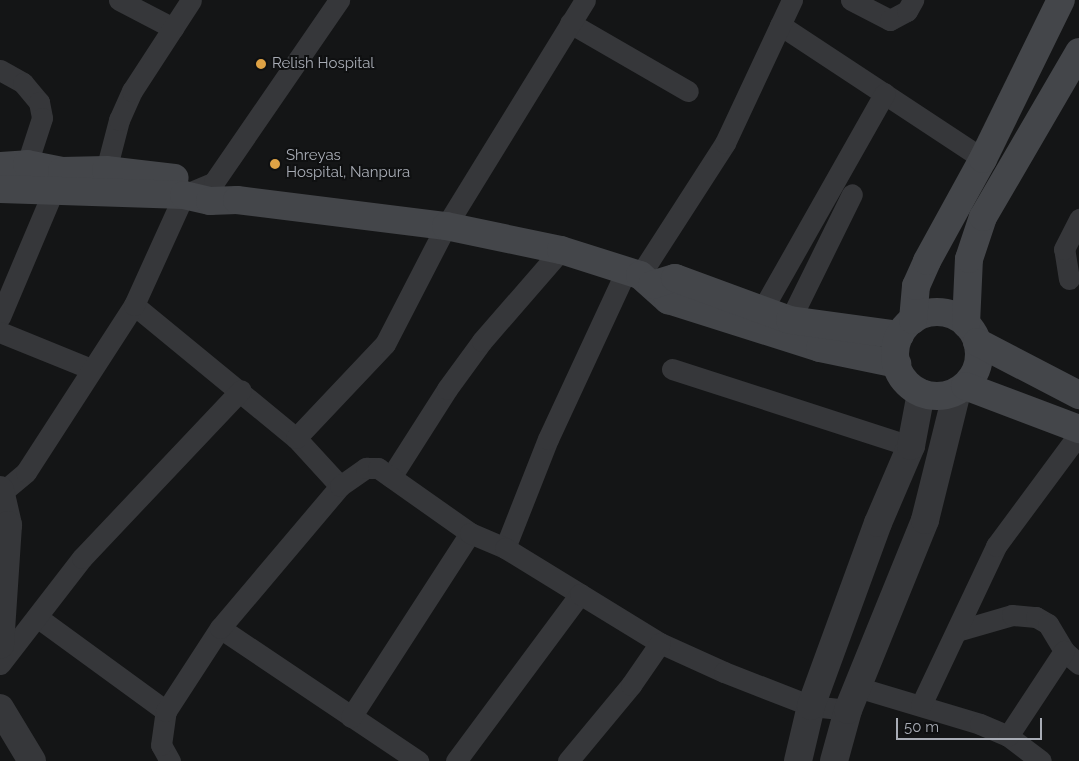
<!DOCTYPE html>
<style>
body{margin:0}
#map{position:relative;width:1079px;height:761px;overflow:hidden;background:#141516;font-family:Raleway,sans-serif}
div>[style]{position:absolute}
.minor>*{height:21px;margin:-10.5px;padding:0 10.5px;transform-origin:10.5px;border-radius:10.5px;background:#36373a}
.tertiary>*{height:28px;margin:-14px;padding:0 14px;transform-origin:14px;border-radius:14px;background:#36373a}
.secondary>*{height:28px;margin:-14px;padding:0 14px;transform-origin:14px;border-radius:14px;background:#44464a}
.secondary>.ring{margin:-14px;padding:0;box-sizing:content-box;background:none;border:28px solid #44464a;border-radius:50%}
.dots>*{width:14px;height:14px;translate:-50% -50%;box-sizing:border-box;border:2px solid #0f1011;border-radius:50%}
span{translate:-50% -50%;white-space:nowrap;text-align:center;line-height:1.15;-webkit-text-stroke:4px #0f1011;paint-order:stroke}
.poi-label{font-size:15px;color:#a8acb5}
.left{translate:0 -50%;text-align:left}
.scale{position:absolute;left:896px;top:718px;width:146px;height:22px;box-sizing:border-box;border:2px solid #a8acb5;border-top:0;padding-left:6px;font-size:15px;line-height:18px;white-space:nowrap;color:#a8acb5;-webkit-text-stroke:4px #0f1011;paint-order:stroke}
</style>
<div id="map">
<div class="minor">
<i style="left:119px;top:0;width:61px;rotate:27.4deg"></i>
<i style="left:851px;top:0;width:44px;rotate:27.1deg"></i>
<i style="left:890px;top:20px;width:19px;rotate:-28deg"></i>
<i style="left:907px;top:11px;width:13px;rotate:-61deg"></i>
<i style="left:570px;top:23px;width:136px;rotate:30deg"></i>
<i style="left:780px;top:25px;width:243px;rotate:33.4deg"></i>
<i style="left:0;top:70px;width:26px;rotate:29deg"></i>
<i style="left:23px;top:83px;width:25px;rotate:50deg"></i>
<i style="left:39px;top:102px;width:16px;rotate:79deg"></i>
<i style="left:42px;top:118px;width:48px;rotate:108.1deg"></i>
<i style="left:106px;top:170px;width:52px;rotate:-75.4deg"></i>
<i style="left:119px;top:120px;width:32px;rotate:-66deg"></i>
<i style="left:132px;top:91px;width:108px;rotate:-57deg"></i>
<i style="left:640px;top:275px;width:157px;rotate:-57.2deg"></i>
<i style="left:725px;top:143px;width:158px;rotate:-64.9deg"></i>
<i style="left:1069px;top:279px;width:30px;rotate:-99deg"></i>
<i style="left:1064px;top:249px;width:34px;rotate:-63deg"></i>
<i style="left:134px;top:305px;width:210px;rotate:39.4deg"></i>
<i style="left:296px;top:438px;width:65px;rotate:47.5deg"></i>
<i style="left:762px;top:310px;width:249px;rotate:-60.5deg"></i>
<i style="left:0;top:317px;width:152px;rotate:-67.1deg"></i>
<i style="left:790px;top:320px;width:140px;rotate:-63.8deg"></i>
<i style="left:0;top:332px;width:98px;rotate:22.1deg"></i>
<i style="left:672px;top:369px;width:251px;rotate:17.9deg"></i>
<i style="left:296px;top:438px;width:129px;rotate:-46.6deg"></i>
<i style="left:385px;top:344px;width:133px;rotate:-62.7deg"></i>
<i style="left:446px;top:226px;width:265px;rotate:-58.4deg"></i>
<i style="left:391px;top:477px;width:104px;rotate:-57.5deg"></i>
<i style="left:447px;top:389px;width:59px;rotate:-53.9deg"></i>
<i style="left:482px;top:341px;width:121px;rotate:-49deg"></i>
<i style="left:0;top:494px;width:34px;rotate:-40deg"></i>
<i style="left:26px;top:472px;width:199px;rotate:-57.1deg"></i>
<i style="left:134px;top:305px;width:121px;rotate:-65.6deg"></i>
<i style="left:184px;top:195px;width:33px;rotate:-23deg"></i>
<i style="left:214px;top:182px;width:221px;rotate:-55.5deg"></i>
<i style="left:505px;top:548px;width:117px;rotate:-68.5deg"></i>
<i style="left:548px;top:439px;width:185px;rotate:-65.1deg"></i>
<i style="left:37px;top:617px;width:160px;rotate:36.1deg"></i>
<i style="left:220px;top:628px;width:239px;rotate:33.9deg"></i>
<i style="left:957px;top:631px;width:57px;rotate:-16.2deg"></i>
<i style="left:1012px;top:615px;width:24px;rotate:5deg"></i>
<i style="left:1036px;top:617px;width:14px;rotate:30deg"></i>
<i style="left:1048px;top:624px;width:31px;rotate:59deg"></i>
<i style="left:1064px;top:651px;width:20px;rotate:41deg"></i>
<i style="left:0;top:664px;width:134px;rotate:-52.3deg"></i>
<i style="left:82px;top:558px;width:231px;rotate:-46.6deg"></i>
<i style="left:857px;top:687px;width:128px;rotate:16.7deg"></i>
<i style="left:980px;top:724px;width:30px;rotate:23deg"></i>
<i style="left:1008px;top:736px;width:41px;rotate:37.1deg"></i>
<i style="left:921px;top:705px;width:176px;rotate:-64.7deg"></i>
<i style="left:996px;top:546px;width:139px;rotate:-53.5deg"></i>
<i style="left:351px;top:717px;width:219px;rotate:-57.1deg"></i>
<i style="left:1008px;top:736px;width:102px;rotate:-56.6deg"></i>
<i style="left:170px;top:761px;width:18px;rotate:-119deg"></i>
<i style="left:161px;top:745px;width:34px;rotate:-82deg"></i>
<i style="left:166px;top:711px;width:99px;rotate:-57deg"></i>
<i style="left:220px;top:628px;width:186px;rotate:-49.8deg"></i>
<i style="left:340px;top:486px;width:32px;rotate:-35deg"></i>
<i style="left:366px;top:468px;width:12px"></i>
<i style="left:378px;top:468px;width:113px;rotate:35.2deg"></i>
<i style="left:470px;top:533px;width:38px;rotate:23deg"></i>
<i style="left:505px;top:548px;width:88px;rotate:31.5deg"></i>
<i style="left:456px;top:761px;width:208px;rotate:-53.4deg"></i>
<i style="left:580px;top:594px;width:94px;rotate:31.5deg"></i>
<i style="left:660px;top:643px;width:70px;rotate:24.4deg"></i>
<i style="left:724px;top:672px;width:93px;rotate:21.3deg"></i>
<i style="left:811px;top:706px;width:37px;rotate:6deg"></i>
<i style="left:568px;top:761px;width:99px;rotate:-50.3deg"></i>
<i style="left:631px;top:685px;width:51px;rotate:-55.4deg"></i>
</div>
<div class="tertiary">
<i style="left:0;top:490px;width:36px;rotate:77deg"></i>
<i style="left:8px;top:525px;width:120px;rotate:93.8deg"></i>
<i style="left:0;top:708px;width:62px;rotate:58.9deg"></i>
<i style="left:798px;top:761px;width:57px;rotate:-76.7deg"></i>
<i style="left:811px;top:706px;width:195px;rotate:-69.9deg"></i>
<i style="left:878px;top:523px;width:84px;rotate:-66.8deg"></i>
<i style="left:911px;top:446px;width:54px;rotate:-79.3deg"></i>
<i style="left:834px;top:761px;width:53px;rotate:-74.6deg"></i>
<i style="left:848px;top:710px;width:205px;rotate:-67.9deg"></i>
<i style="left:925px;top:520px;width:132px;rotate:-76deg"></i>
</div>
<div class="secondary">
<i style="left:0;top:166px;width:27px;rotate:-4deg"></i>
<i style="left:27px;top:164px;width:36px;rotate:11deg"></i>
<i style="left:62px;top:171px;width:44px;rotate:-1.3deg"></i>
<i style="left:106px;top:170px;width:69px;rotate:6.6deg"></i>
<i style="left:0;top:189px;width:184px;rotate:1.9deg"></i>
<i style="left:184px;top:195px;width:27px;rotate:13deg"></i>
<i style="left:210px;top:201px;width:27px;rotate:-2deg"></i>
<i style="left:237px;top:200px;width:211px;rotate:7.1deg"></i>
<i style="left:446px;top:226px;width:117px;rotate:11.8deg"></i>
<i style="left:561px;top:250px;width:83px;rotate:17.6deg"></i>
<i style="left:640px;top:275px;width:38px;rotate:42deg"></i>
<i style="left:668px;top:300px;width:159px;rotate:17.5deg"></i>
<i style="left:820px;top:348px;width:79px;rotate:11.7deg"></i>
<i style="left:652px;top:285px;width:24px;rotate:-17deg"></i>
<i style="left:675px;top:278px;width:122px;rotate:20.1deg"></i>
<i style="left:790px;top:320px;width:111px;rotate:7.8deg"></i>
<i class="ring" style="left:895px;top:312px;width:56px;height:56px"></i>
<i style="left:913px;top:320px;width:34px;rotate:-85deg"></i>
<i style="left:916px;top:286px;width:27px;rotate:-66deg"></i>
<i style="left:927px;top:261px;width:116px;rotate:-61.2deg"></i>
<i style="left:983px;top:159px;width:177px;rotate:-63.9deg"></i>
<i style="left:966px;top:324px;width:65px;rotate:-87.4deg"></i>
<i style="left:969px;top:259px;width:44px;rotate:-71.6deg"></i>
<i style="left:983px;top:217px;width:191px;rotate:-59.8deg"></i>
<i style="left:977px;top:342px;width:115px;rotate:27.5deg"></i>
<i style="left:965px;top:386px;width:122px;rotate:20.7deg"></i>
</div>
<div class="dots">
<i style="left:261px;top:64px;background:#dea245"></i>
<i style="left:275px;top:164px;background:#dea245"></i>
</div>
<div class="poi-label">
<span class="left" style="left:272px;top:64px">Relish Hospital</span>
<span class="left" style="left:286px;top:164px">Shreyas<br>Hospital, Nanpura</span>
</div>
<div class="scale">50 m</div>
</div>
